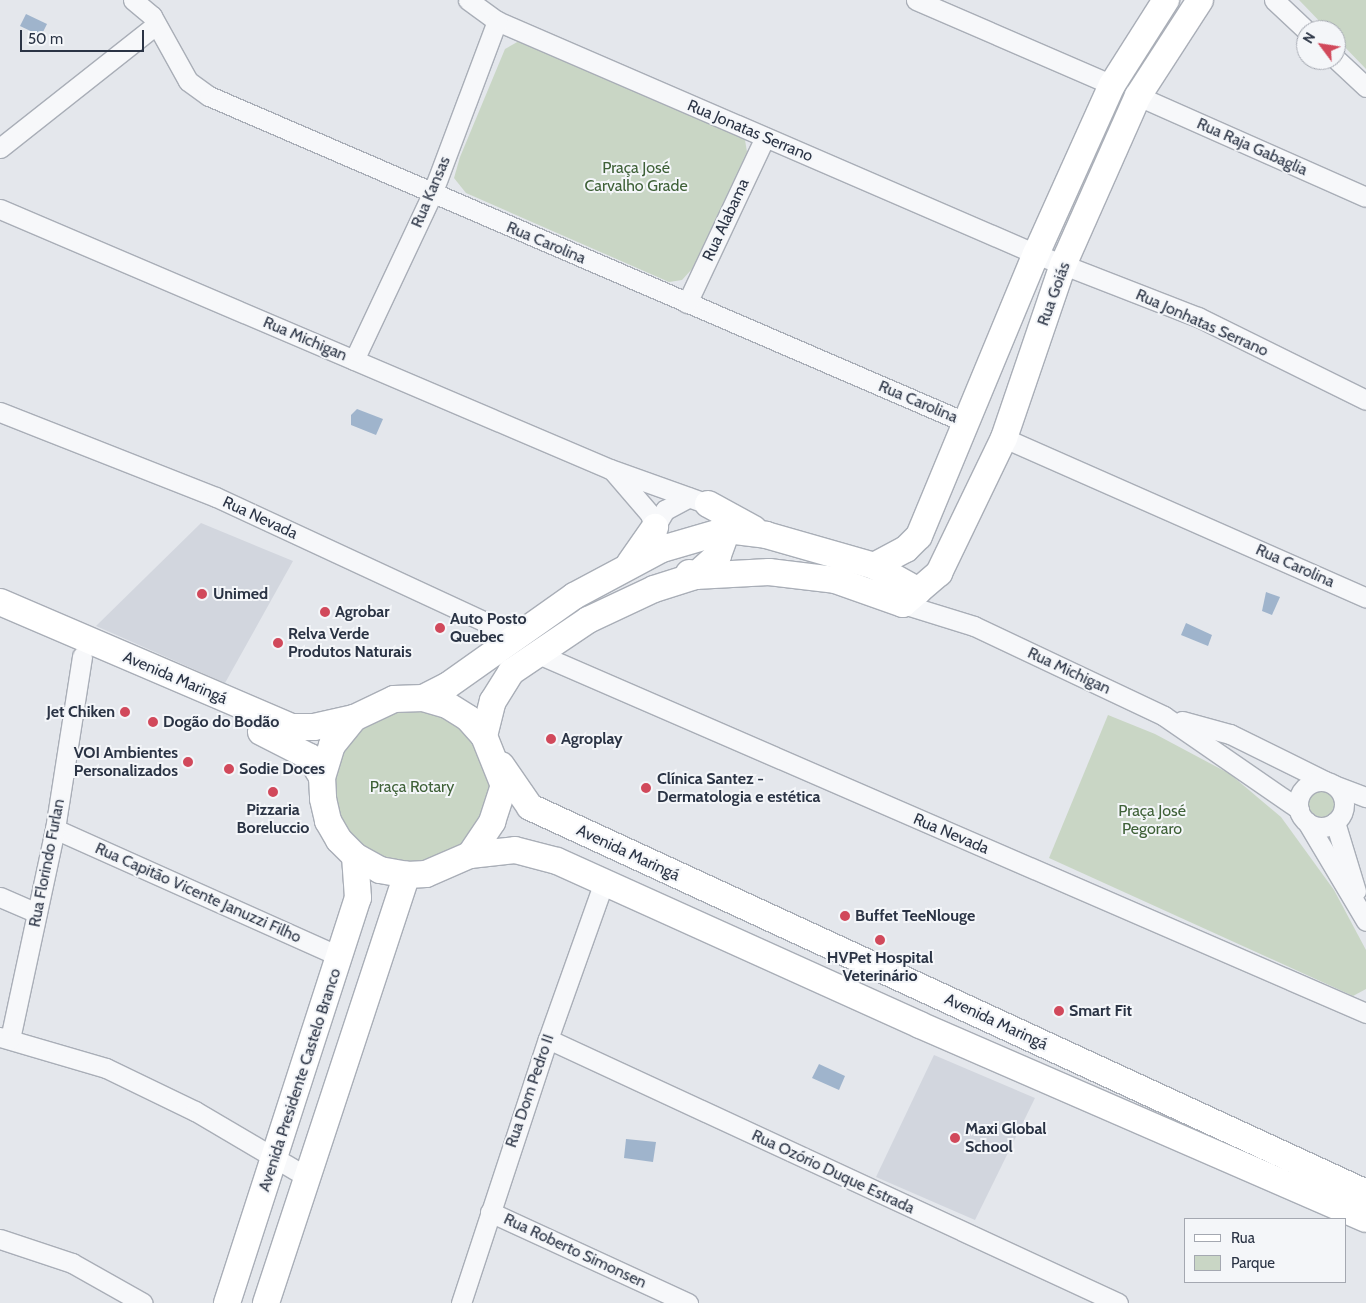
<!DOCTYPE html>
<meta charset="utf-8">
<style>
body{margin:0}
#map{position:relative;width:1366px;height:1303px;overflow:hidden;background:#e4e7ec;font-family:Cabin,sans-serif}
div>[style]{position:absolute}
.built>*{inset:0;background:#d2d6de}
.green>*{inset:0;background:#c9d6c5}
.round{border-radius:50%}
.water>*{inset:0;background:#9fb4cc}
.roads{filter:drop-shadow(1px 0 #a9aeb7) drop-shadow(-1px 0 #a9aeb7) drop-shadow(0 1px #a9aeb7) drop-shadow(0 -1px #a9aeb7)}
.street>*{height:19px;margin:-9.5px;padding:0 9.5px;transform-origin:9.5px;border-radius:9.5px;background:#f7f8fa}
.street>.ring{margin:-9.5px;padding:0;box-sizing:content-box;background:none;border:19px solid #f7f8fa;border-radius:50%}
.secondary>*{height:26px;margin:-13px;padding:0 13px;transform-origin:13px;border-radius:13px;background:#fff}
.dots>*{width:14px;height:14px;translate:-50% -50%;box-sizing:border-box;border:2px solid #f4f6f9;border-radius:50%}
span{translate:-50% -50%;white-space:nowrap;text-align:center;line-height:1.15;-webkit-text-stroke:4px #f4f6f9;paint-order:stroke}
.street-label{font-size:16px;color:#2b3445}
.park-label{font-size:16px;color:#3f6138}
.poi-label{font-size:16px;color:#2b3445;font-weight:700}
.left{translate:0 -50%;text-align:left}
.right{translate:-100% -50%;text-align:right}
.legend{position:absolute;left:1184px;top:1218px;width:162px;height:65px;box-sizing:border-box;background:#f4f6f9;border:1px solid #a4a8b1;margin:0;padding:6px 9px;list-style:none;font-size:15px;color:#2b3445}
.legend li{display:flex;align-items:center;gap:10px;height:25px}
.legend b{width:25px;border:1px solid #a4a8b1}
.north{position:absolute;left:1296px;top:20px;width:50px;height:50px;box-sizing:border-box;background:#f4f6f9;border:1px solid #a4a8b1;border-radius:50%;rotate:301deg;font-size:14px;font-weight:700;line-height:20px;text-align:center;color:#2b3445}
.north::after{content:'';display:block;margin:auto;width:18px;height:22px;background:#d1495b;clip-path:polygon(50% 0,100% 100%,50% 72%,0 100%)}
.scale{position:absolute;left:20px;top:30px;width:124px;height:22px;box-sizing:border-box;border:2px solid #2b3445;border-top:0;padding-left:6px;font-size:15px;line-height:18px;white-space:nowrap;color:#2b3445;-webkit-text-stroke:4px #f4f6f9;paint-order:stroke}
</style>
<div id="map">
<div class="built">
<i style="clip-path:polygon(201px 523px,293px 561px,225px 683px,96px 626px)"></i>
<i style="clip-path:polygon(934px 1055px,1035px 1098px,975px 1220px,876px 1177px)"></i>
</div>
<div class="green">
<i style="clip-path:polygon(1299px 0,1366px 0,1366px 69px,1336px 38px,1336px 30px,1328px 30px)"></i>
<i style="clip-path:polygon(519px 41px,532px 41px,734px 129px,745px 140px,747px 152px,692px 269px,682px 280px,669px 282px,466px 193px,454px 178px,460px 157px,505px 49px)"></i>
<i style="clip-path:polygon(431px 707px,476px 737px,493px 788px,475px 839px,404px 869px,356px 848px,331px 803px,338px 751px,377px 713px)"></i>
<i style="clip-path:polygon(1108px 715px,1155px 734px,1230px 774px,1281px 817px,1334px 890px,1366px 950px,1366px 989px,1353px 996px,1049px 858px)"></i>
<i class="round" style="left:1307px;top:790px;width:28px;height:28px"></i>
</div>
<div class="water">
<i style="clip-path:polygon(26px 14px,47px 24px,41px 36px,20px 26px)"></i>
<i style="clip-path:polygon(357px 409px,383px 419px,376px 435px,351px 425px,351px 415px)"></i>
<i style="clip-path:polygon(1266px 592px,1280px 597px,1272px 615px,1262px 611px)"></i>
<i style="clip-path:polygon(1186px 623px,1212px 635px,1208px 646px,1181px 635px)"></i>
<i style="clip-path:polygon(819px 1064px,845px 1076px,839px 1090px,812px 1078px)"></i>
<i style="clip-path:polygon(626px 1139px,656px 1142px,653px 1162px,624px 1158px)"></i>
</div>
<div class="roads">
<div class="street">
<i style="left:133px;top:0;width:25px;rotate:40deg"></i>
<i style="left:152px;top:16px;width:74px;rotate:61deg"></i>
<i style="left:188px;top:81px;width:26px;rotate:36deg"></i>
<i style="left:209px;top:96px;width:826px;rotate:23.34deg"></i>
<i style="left:468px;top:0;width:36px;rotate:36deg"></i>
<i style="left:497px;top:21px;width:587px;rotate:23.38deg"></i>
<i style="left:1036px;top:254px;width:174px;rotate:21.3deg"></i>
<i style="left:1198px;top:317px;width:187px;rotate:26.3deg"></i>
<i style="left:916px;top:0;width:214px;rotate:23.4deg"></i>
<i style="left:1274px;top:0;width:44px;rotate:43.2deg"></i>
<i style="left:1336px;top:59px;width:41px;rotate:43deg"></i>
<i style="left:1138px;top:96px;width:249px;rotate:23.9deg"></i>
<i style="left:0;top:148px;width:199px;rotate:-38.3deg"></i>
<i style="left:0;top:209px;width:663px;rotate:23.09deg"></i>
<i style="left:610px;top:469px;width:104px;rotate:19.7deg"></i>
<i style="left:708px;top:504px;width:11px;rotate:45deg"></i>
<i style="left:687px;top:303px;width:183px;rotate:-64.8deg"></i>
<i style="left:354px;top:360px;width:183px;rotate:-64.8deg"></i>
<i style="left:432px;top:194px;width:185px;rotate:-69.4deg"></i>
<i style="left:0;top:412px;width:232px;rotate:21.5deg"></i>
<i style="left:216px;top:497px;width:330px;rotate:24.9deg"></i>
<i style="left:1004px;top:438px;width:396px;rotate:23.8deg"></i>
<i style="left:613px;top:471px;width:57px;rotate:49.3deg"></i>
<i style="left:650px;top:514px;width:26px;rotate:72deg"></i>
<i style="left:655px;top:527px;width:20px;rotate:-60deg"></i>
<i style="left:665px;top:510px;width:27px;rotate:-28deg"></i>
<i style="left:903px;top:604px;width:74px;rotate:17.2deg"></i>
<i style="left:974px;top:626px;width:210px;rotate:25.3deg"></i>
<i style="left:1164px;top:716px;width:164px;rotate:34.6deg"></i>
<i style="left:536px;top:653px;width:905px;rotate:23.45deg"></i>
<i style="left:1182px;top:721px;width:50px;rotate:15.2deg"></i>
<i style="left:1230px;top:734px;width:106px;rotate:26.3deg"></i>
<i class="ring" style="left:1298px;top:781px;width:27px;height:27px"></i>
<i style="left:1334px;top:785px;width:34px;rotate:21deg"></i>
<i style="left:1307px;top:822px;width:115px;rotate:59.2deg"></i>
<i style="left:1335px;top:822px;width:72px;rotate:73.1deg"></i>
<i style="left:55px;top:829px;width:313px;rotate:24.1deg"></i>
<i style="left:0;top:897px;width:40px;rotate:23.4deg"></i>
<i style="left:0;top:1037px;width:110px;rotate:16.3deg"></i>
<i style="left:106px;top:1068px;width:99px;rotate:25.8deg"></i>
<i style="left:195px;top:1111px;width:130px;rotate:30.5deg"></i>
<i style="left:10px;top:1039px;width:215px;rotate:-77.9deg"></i>
<i style="left:55px;top:829px;width:175px;rotate:-81.1deg"></i>
<i style="left:548px;top:1039px;width:628px;rotate:24.85deg"></i>
<i style="left:490px;top:1212px;width:218px;rotate:24.7deg"></i>
<i style="left:0;top:1239px;width:76px;rotate:18.4deg"></i>
<i style="left:72px;top:1263px;width:81px;rotate:29.4deg"></i>
<i style="left:461px;top:1303px;width:278px;rotate:-71.8deg"></i>
<i style="left:548px;top:1039px;width:167px;rotate:-70.4deg"></i>
</div>
<div class="secondary">
<i style="left:708px;top:504px;width:52px;rotate:28.5deg"></i>
<i style="left:630px;top:563px;width:44px;rotate:-55.2deg"></i>
<i style="left:874px;top:566px;width:36px;rotate:-28deg"></i>
<i style="left:906px;top:549px;width:18px;rotate:-45deg"></i>
<i style="left:919px;top:536px;width:305px;rotate:-67.5deg"></i>
<i style="left:1036px;top:254px;width:185px;rotate:-65.8deg"></i>
<i style="left:1112px;top:85px;width:101px;rotate:-57.6deg"></i>
<i style="left:689px;top:573px;width:7px;rotate:27deg"></i>
<i style="left:695px;top:576px;width:31px;rotate:-42deg"></i>
<i style="left:718px;top:555px;width:27px;rotate:-70deg"></i>
<i style="left:0;top:602px;width:317px;rotate:23.2deg"></i>
<i style="left:291px;top:727px;width:23px"></i>
<i style="left:314px;top:727px;width:41px;rotate:-12.7deg"></i>
<i style="left:423px;top:698px;width:27px;rotate:-27deg"></i>
<i style="left:447px;top:686px;width:156px;rotate:-35.3deg"></i>
<i style="left:574px;top:596px;width:100px;rotate:-28.1deg"></i>
<i style="left:662px;top:549px;width:68px;rotate:-16.3deg"></i>
<i style="left:727px;top:530px;width:39px;rotate:7deg"></i>
<i style="left:766px;top:535px;width:112px;rotate:16deg"></i>
<i style="left:874px;top:566px;width:51px;rotate:29.1deg"></i>
<i style="left:261px;top:732px;width:55px;rotate:27deg"></i>
<i style="left:310px;top:757px;width:23px;rotate:59deg"></i>
<i style="left:484px;top:736px;width:36px;rotate:-76deg"></i>
<i style="left:493px;top:701px;width:34px;rotate:-58deg"></i>
<i style="left:511px;top:672px;width:93px;rotate:-34deg"></i>
<i style="left:588px;top:620px;width:73px;rotate:-25.2deg"></i>
<i style="left:654px;top:589px;width:43px;rotate:-17.6deg"></i>
<i style="left:695px;top:576px;width:74px;rotate:-3.1deg"></i>
<i style="left:769px;top:572px;width:66px;rotate:6.9deg"></i>
<i style="left:835px;top:580px;width:72px;rotate:19.4deg"></i>
<i style="left:903px;top:604px;width:48px;rotate:-40.7deg"></i>
<i style="left:939px;top:573px;width:150px;rotate:-64.3deg"></i>
<i style="left:1004px;top:438px;width:183px;rotate:-71.2deg"></i>
<i style="left:1063px;top:265px;width:185px;rotate:-66.1deg"></i>
<i style="left:1138px;top:96px;width:114px;rotate:-57.1deg"></i>
<i style="left:501px;top:765px;width:51px;rotate:55.4deg"></i>
<i style="left:530px;top:807px;width:921px;rotate:24.78deg"></i>
<i style="left:470px;top:855px;width:40px;rotate:-56deg"></i>
<i style="left:492px;top:822px;width:38px;rotate:-72deg"></i>
<i style="left:504px;top:786px;width:54px;rotate:-111.8deg"></i>
<i style="left:484px;top:736px;width:24px;rotate:-132deg"></i>
<i style="left:468px;top:718px;width:25px;rotate:-148deg"></i>
<i style="left:447px;top:705px;width:25px;rotate:-164deg"></i>
<i style="left:423px;top:698px;width:29px;rotate:178deg"></i>
<i style="left:394px;top:699px;width:44px;rotate:154.6deg"></i>
<i style="left:354px;top:718px;width:35px;rotate:129deg"></i>
<i style="left:332px;top:745px;width:34px;rotate:107deg"></i>
<i style="left:322px;top:777px;width:22px;rotate:87deg"></i>
<i style="left:323px;top:799px;width:23px;rotate:77deg"></i>
<i style="left:328px;top:821px;width:22px;rotate:60deg"></i>
<i style="left:339px;top:840px;width:23px;rotate:45deg"></i>
<i style="left:355px;top:856px;width:29px;rotate:29deg"></i>
<i style="left:380px;top:870px;width:27px;rotate:10deg"></i>
<i style="left:407px;top:875px;width:19px;rotate:-3deg"></i>
<i style="left:426px;top:874px;width:48px;rotate:-23.4deg"></i>
<i style="left:470px;top:855px;width:45px;rotate:-6.3deg"></i>
<i style="left:515px;top:850px;width:43px;rotate:14.7deg"></i>
<i style="left:557px;top:861px;width:398px;rotate:24.3deg"></i>
<i style="left:920px;top:1025px;width:486px;rotate:23.5deg"></i>
<i style="left:227px;top:1303px;width:426px;rotate:-72.1deg"></i>
<i style="left:358px;top:898px;width:42px;rotate:-94.1deg"></i>
<i style="left:266px;top:1303px;width:451px;rotate:-71.8deg"></i>
</div>
</div>
<div class="dots">
<i style="left:202px;top:594px;background:#d1495b"></i>
<i style="left:325px;top:612px;background:#d1495b"></i>
<i style="left:440px;top:628px;background:#d1495b"></i>
<i style="left:278px;top:643px;background:#d1495b"></i>
<i style="left:125px;top:712px;background:#d1495b"></i>
<i style="left:153px;top:722px;background:#d1495b"></i>
<i style="left:551px;top:739px;background:#d1495b"></i>
<i style="left:188px;top:762px;background:#d1495b"></i>
<i style="left:229px;top:769px;background:#d1495b"></i>
<i style="left:646px;top:788px;background:#d1495b"></i>
<i style="left:273px;top:792px;background:#d1495b"></i>
<i style="left:845px;top:916px;background:#d1495b"></i>
<i style="left:880px;top:940px;background:#d1495b"></i>
<i style="left:1059px;top:1011px;background:#d1495b"></i>
<i style="left:955px;top:1138px;background:#d1495b"></i>
</div>
<div class="street-label">
<span style="left:750px;top:131px;rotate:23deg">Rua Jonatas Serrano</span>
<span style="left:1252px;top:147px;rotate:24deg">Rua Raja Gabaglia</span>
<span style="left:431px;top:192px;rotate:-67deg">Rua Kansas</span>
<span style="left:726px;top:220px;rotate:-65deg">Rua Alabama</span>
<span style="left:546px;top:243px;rotate:23deg">Rua Carolina</span>
<span style="left:1054px;top:294px;rotate:-70deg">Rua Goiás</span>
<span style="left:1202px;top:323px;rotate:24deg">Rua Jonhatas Serrano</span>
<span style="left:305px;top:339px;rotate:23deg">Rua Michigan</span>
<span style="left:918px;top:402px;rotate:23deg">Rua Carolina</span>
<span style="left:260px;top:518px;rotate:25deg">Rua Nevada</span>
<span style="left:1295px;top:566px;rotate:24deg">Rua Carolina</span>
<span style="left:1069px;top:671px;rotate:25deg">Rua Michigan</span>
<span style="left:175px;top:678px;rotate:23deg">Avenida Maringá</span>
<span style="left:951px;top:834px;rotate:23deg">Rua Nevada</span>
<span style="left:628px;top:853px;rotate:25deg">Avenida Maringá</span>
<span style="left:47px;top:863px;rotate:-79deg">Rua Florindo Furlan</span>
<span style="left:198px;top:893px;rotate:24deg">Rua Capitão Vicente Januzzi Filho</span>
<span style="left:996px;top:1022px;rotate:25deg">Avenida Maringá</span>
<span style="left:300px;top:1080px;rotate:-72deg">Avenida Presidente Castelo Branco</span>
<span style="left:530px;top:1091px;rotate:-71deg">Rua Dom Pedro II</span>
<span style="left:833px;top:1172px;rotate:25deg">Rua Ozório Duque Estrada</span>
<span style="left:575px;top:1251px;rotate:25deg">Rua Roberto Simonsen</span>
</div>
<div class="park-label">
<span style="left:636px;top:177px">Praça José<br>Carvalho Grade</span>
<span style="left:412px;top:787px">Praça Rotary</span>
<span style="left:1152px;top:820px">Praça José<br>Pegoraro</span>
</div>
<div class="poi-label">
<span class="left" style="left:213px;top:594px">Unimed</span>
<span class="left" style="left:335px;top:612px">Agrobar</span>
<span class="left" style="left:450px;top:628px">Auto Posto<br>Quebec</span>
<span class="left" style="left:288px;top:643px">Relva Verde<br>Produtos Naturais</span>
<span class="right" style="left:115px;top:712px">Jet Chiken</span>
<span class="left" style="left:163px;top:722px">Dogão do Bodão</span>
<span class="left" style="left:561px;top:739px">Agroplay</span>
<span class="right" style="left:178px;top:762px">VOI Ambientes<br>Personalizados</span>
<span class="left" style="left:239px;top:769px">Sodie Doces</span>
<span class="left" style="left:657px;top:788px">Clínica Santez -<br>Dermatologia e estética</span>
<span style="left:273px;top:819px">Pizzaria<br>Boreluccio</span>
<span class="left" style="left:855px;top:916px">Buffet TeeNlouge</span>
<span style="left:880px;top:967px">HVPet Hospital<br>Veterinário</span>
<span class="left" style="left:1069px;top:1011px">Smart Fit</span>
<span class="left" style="left:965px;top:1138px">Maxi Global<br>School</span>
</div>
<ul class="legend">
<li><b style="height:6px;background:#fff"></b>Rua</li>
<li><b style="height:14px;background:#c9d6c5"></b>Parque</li>
</ul>
<div class="north">N</div>
<div class="scale">50 m</div>
</div>
